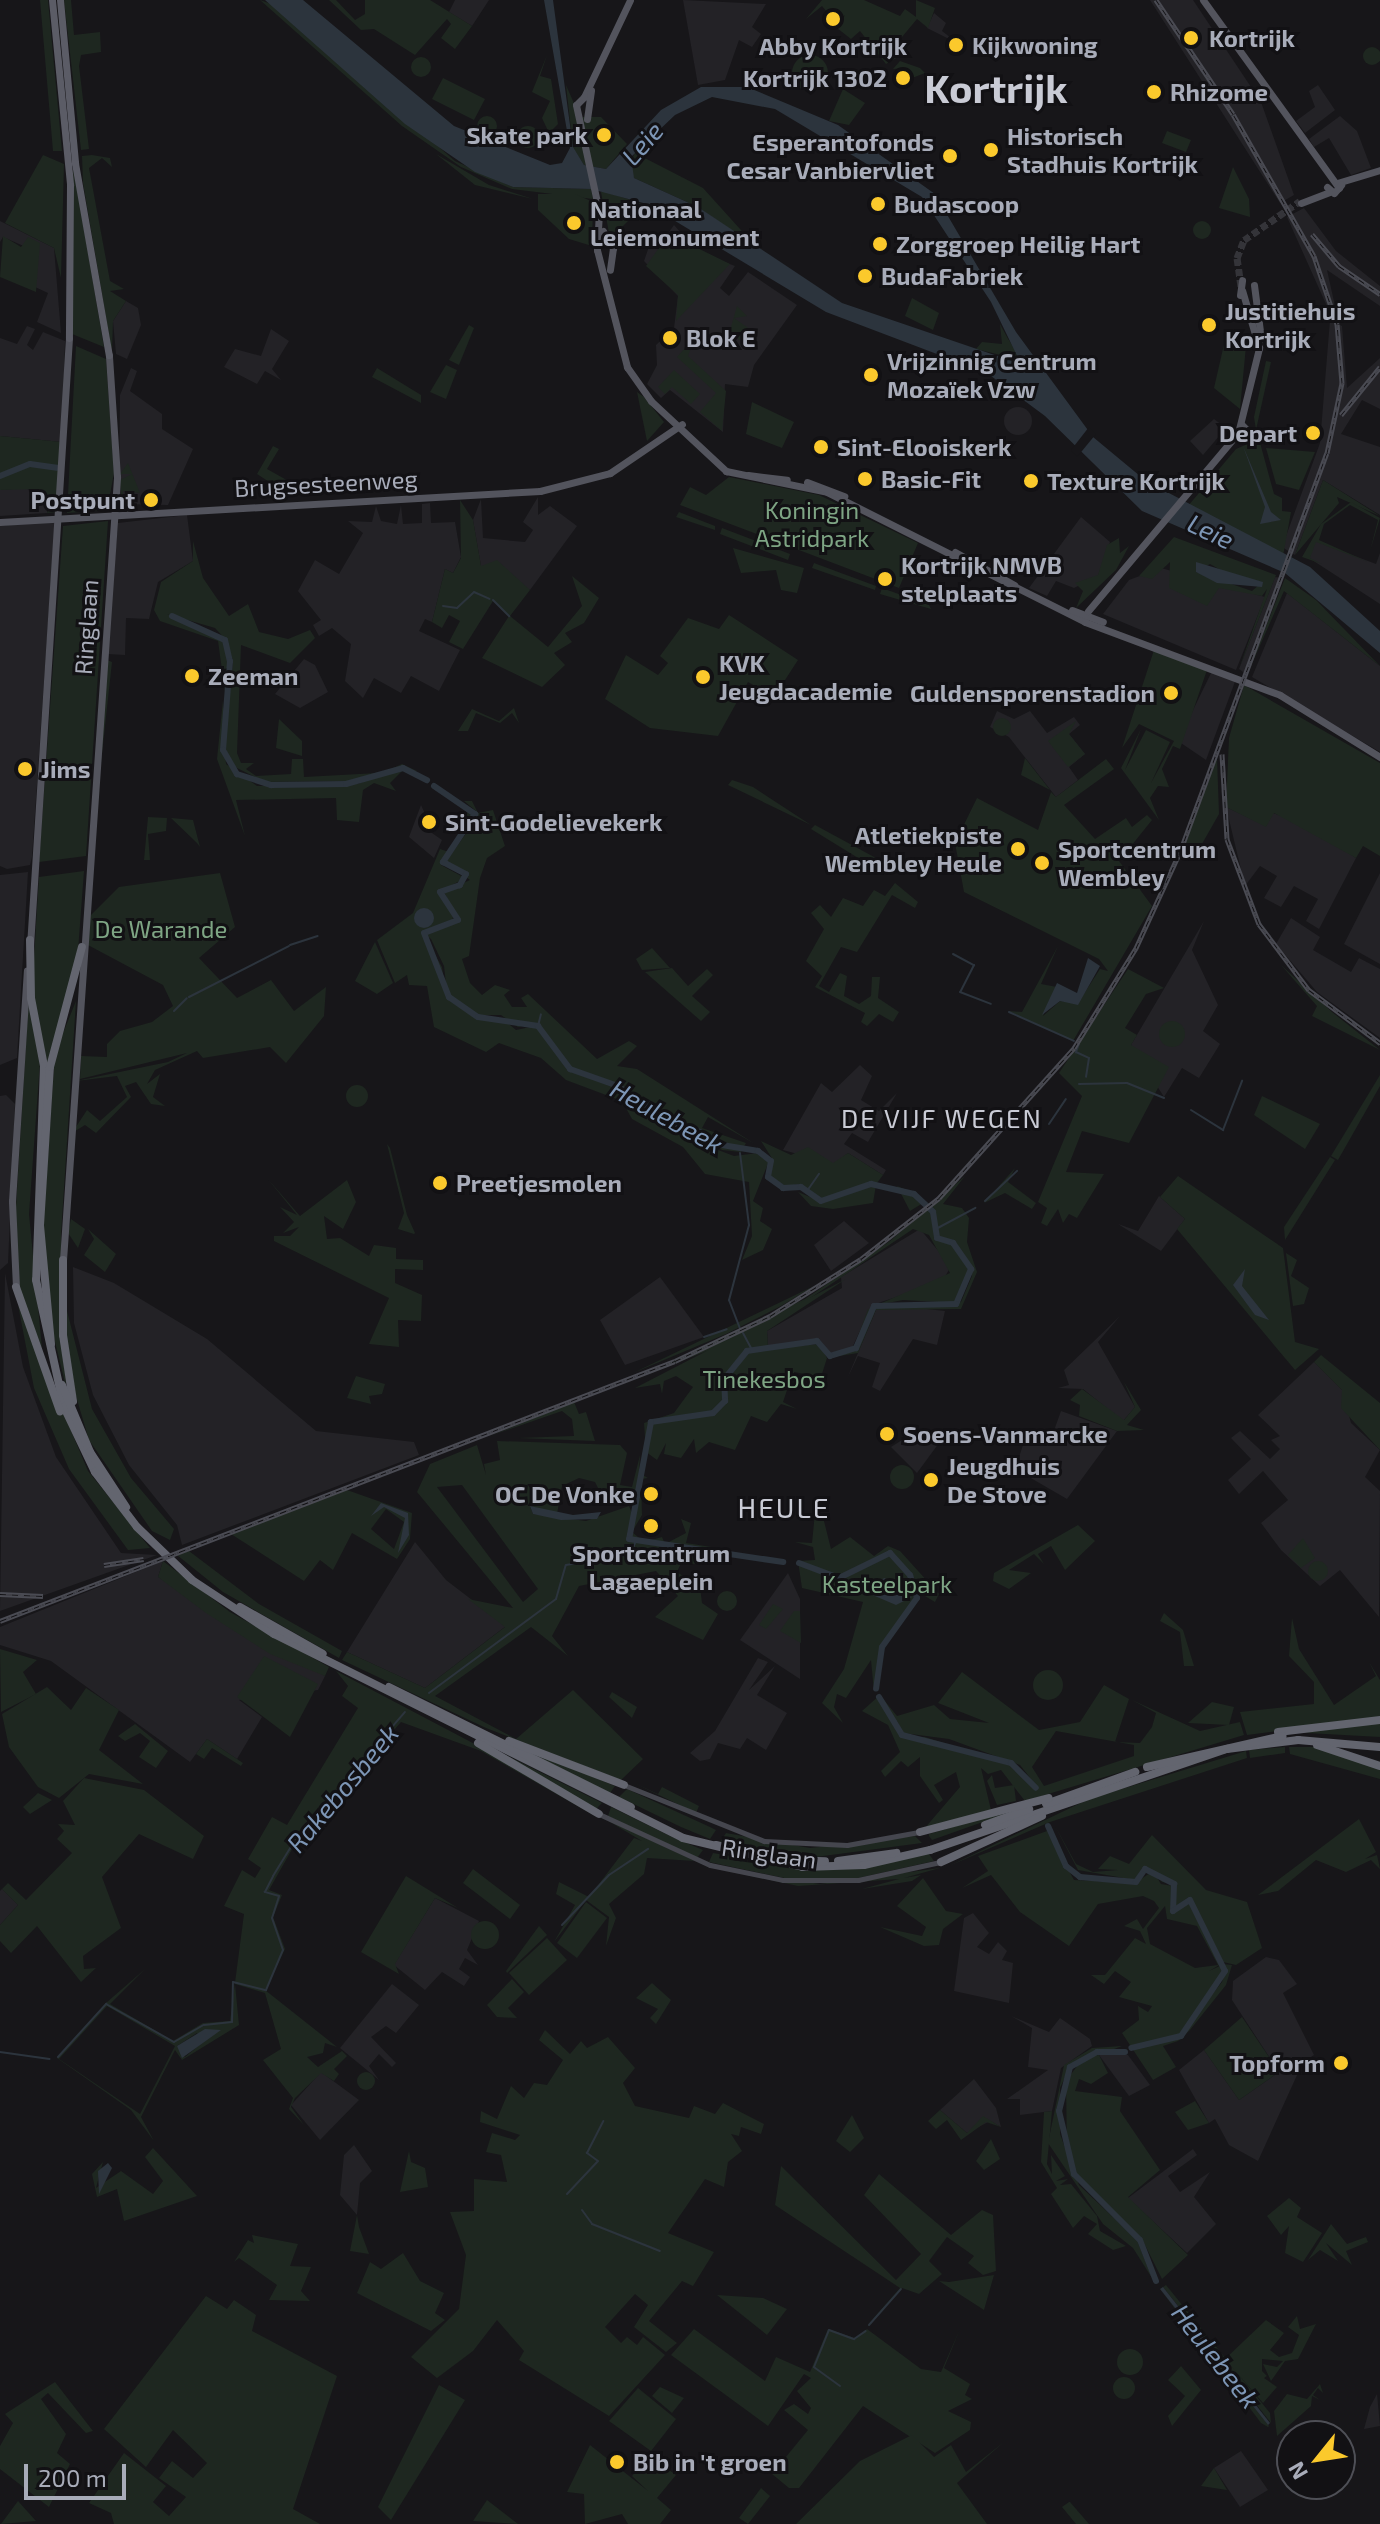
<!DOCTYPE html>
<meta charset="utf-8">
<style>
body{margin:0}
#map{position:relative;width:1380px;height:2524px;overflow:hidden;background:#171619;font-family:"Exo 2",sans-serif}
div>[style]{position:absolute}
.built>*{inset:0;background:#232226}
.round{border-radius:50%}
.green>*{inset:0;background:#1e2720}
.water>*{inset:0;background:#2c343d}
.pier>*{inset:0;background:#171619}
.stream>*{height:2px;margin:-1px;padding:0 1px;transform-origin:1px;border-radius:1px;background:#2c343d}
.river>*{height:6px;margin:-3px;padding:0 3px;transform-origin:3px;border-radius:3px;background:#2c343d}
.primary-tunnel>*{height:7px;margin-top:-3.5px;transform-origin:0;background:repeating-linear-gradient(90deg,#343439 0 7px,transparent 0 10.5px)}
.secondary>*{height:5px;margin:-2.5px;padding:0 2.5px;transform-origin:2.5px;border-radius:2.5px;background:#45464e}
.primary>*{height:7px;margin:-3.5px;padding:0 3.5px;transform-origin:3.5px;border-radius:3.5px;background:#53545d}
.trunk>*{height:7px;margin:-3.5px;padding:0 3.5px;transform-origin:3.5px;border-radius:3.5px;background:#5b5c66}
.motorway>*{height:8px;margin:-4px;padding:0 4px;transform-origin:4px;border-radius:4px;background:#63656f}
.rail>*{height:5px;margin-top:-2.5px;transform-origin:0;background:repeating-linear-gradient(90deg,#121114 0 6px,#4a4b53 0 12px);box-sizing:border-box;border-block:2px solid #4a4b53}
.dots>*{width:22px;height:22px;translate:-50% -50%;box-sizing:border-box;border:4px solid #121114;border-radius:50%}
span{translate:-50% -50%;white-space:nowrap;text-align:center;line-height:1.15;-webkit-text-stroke:6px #121114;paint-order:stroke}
.poi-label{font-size:24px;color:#a8acb9;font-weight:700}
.left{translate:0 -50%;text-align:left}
.right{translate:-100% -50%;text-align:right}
.street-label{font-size:24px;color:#a8acb9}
.park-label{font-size:24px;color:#7ea584}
.water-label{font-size:26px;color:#7d96b6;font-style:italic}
.neighbourhood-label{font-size:26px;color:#c9cbd5;letter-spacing:2px}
.quarter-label{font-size:28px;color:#c9cbd5;letter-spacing:2px}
.town-label{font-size:40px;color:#c9cbd5;font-weight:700}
.north{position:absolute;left:1276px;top:2420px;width:80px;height:80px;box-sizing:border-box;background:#121114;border:2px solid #4e4f56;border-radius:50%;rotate:240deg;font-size:22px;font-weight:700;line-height:32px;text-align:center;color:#a8acb9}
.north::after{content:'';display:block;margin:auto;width:28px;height:36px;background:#fbc92c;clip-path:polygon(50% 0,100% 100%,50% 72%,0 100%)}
.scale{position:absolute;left:24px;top:2464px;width:102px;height:36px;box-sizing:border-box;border:4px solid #a8acb9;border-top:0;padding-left:10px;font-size:24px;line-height:28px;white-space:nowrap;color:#a8acb9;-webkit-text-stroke:6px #121114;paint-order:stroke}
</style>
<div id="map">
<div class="built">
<i style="clip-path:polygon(455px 0,489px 0,472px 26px,449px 12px)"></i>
<i style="clip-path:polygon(683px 0,766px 4px,752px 27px,761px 34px,752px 47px,739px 40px,725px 80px,698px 85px)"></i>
<i style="clip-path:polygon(1150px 0,1193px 0,1261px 102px,1294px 195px,1280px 203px)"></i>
<i style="clip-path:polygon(934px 13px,946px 23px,942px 31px,959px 44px,927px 28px)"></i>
<i style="clip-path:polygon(1318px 85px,1335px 110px,1305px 133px,1296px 121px,1315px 107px,1309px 91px)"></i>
<i style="clip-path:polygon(1340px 116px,1357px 131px,1371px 168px,1351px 175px,1329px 138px,1314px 147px,1309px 139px)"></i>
<i style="clip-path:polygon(1304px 208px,1336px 251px,1380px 286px,1380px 306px,1327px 270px,1337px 315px,1330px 313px,1287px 217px)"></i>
<i style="clip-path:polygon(0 221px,54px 248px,61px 333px,37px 322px,48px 293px,35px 287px,35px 251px,3px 237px,0 242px)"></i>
<i style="clip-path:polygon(674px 225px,698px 252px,735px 266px,720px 288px,729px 296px,748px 272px,797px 305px,754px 365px,748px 387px,725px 384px,723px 432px,670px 390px,661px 398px,647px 384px,657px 365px,656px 345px,674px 328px,678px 296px,644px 261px,654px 232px,664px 239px)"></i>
<i style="clip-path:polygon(126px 301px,138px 308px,141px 325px,127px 359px,116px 354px,113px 321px)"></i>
<i style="clip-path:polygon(1330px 320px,1342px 326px,1347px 388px,1380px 358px,1380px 409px,1362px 400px,1341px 434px,1380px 447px,1380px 515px,1323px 480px,1295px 555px,1282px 547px,1320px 443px)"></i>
<i style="clip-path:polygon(27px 326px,35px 329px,27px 345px,33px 350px,43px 332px,65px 341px,62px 442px,0 436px,0 338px,17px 344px)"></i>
<i style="clip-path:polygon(271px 329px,289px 341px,272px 369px,281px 380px,265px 371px,257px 384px,224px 367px,235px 349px,261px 356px)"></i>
<i style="clip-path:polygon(131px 368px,137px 371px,130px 391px,162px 414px,162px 429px,193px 449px,168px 505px,119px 504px,120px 395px)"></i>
<i class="round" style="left:1004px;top:407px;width:28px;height:28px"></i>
<i style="clip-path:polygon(1214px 419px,1226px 428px,1203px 455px,1190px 441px)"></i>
<i style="clip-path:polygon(25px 488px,48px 498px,47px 513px,0 516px,0 490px)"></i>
<i style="clip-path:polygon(538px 497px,538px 515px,550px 506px,577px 526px,530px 590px,481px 566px,473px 520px,481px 499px,483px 538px,525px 542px,533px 530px,523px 522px)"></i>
<i style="clip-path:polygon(430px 503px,431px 523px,455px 522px,461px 557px,453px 573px,445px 569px,432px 622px,425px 619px,419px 631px,460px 650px,439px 691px,411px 676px,401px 693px,374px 678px,363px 698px,345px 681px,351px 644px,332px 628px,319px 636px,313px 625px,321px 620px,298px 591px,315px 560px,339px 574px,363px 533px,348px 521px,372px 522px,376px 506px,381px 521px,397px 524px,401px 505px,403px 524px,422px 523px,422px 504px)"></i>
<i style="clip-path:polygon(187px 515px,193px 561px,158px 582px,149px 619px,126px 618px,125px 655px,107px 654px,118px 523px)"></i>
<i style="clip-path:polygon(1081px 517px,1110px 542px,1098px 576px,1074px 588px,1056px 581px,1047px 596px,1029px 588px)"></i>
<i style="clip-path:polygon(55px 521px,32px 857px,30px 865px,7px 869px,0 866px,0 526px)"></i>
<i style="clip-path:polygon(1315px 541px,1376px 564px,1380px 553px,1380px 604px,1309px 558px)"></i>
<i style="clip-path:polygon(1161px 568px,1265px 597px,1236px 670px,1103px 614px,1129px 580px)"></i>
<i style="clip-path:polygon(1275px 577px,1283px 578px,1247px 675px,1239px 669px)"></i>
<i style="clip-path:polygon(1287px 593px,1380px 666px,1380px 752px,1252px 677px)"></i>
<i style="clip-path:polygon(304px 659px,315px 665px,328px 692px,300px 708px,275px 694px)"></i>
<i style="clip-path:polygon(1213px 669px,1236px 679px,1206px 760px,1178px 741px)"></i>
<i style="clip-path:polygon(997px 711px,1014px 719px,1030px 711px,1047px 733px,1074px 717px,1080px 725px,1069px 734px,1085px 754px,1069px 767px,1078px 780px,1056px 797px,1009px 737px,990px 727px)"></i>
<i style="clip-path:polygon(421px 805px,427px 818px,422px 826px,442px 840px,434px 858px,409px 837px)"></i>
<i style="clip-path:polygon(1226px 807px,1266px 826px,1273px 813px,1308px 826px,1356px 858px,1319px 929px,1306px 921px,1318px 899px,1294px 886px,1281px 907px,1264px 898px,1277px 876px,1260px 866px,1245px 886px)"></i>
<i style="clip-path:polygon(28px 872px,17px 1058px,0 1065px,0 875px)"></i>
<i style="clip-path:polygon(1380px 873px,1380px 964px,1344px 944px)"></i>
<i style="clip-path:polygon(1291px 918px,1320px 937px,1313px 950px,1351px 972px,1359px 958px,1380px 969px,1380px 1038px,1317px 992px,1276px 944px)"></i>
<i style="clip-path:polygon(1204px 921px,1192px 950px,1218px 1005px,1203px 1031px,1220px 1044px,1199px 1078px,1182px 1068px,1164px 1097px,1131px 1045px)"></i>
<i style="clip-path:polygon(860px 1065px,872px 1076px,861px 1100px,879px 1111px,897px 1093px,868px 1142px,852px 1133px,844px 1144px,886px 1170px,883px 1175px,848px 1153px,834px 1164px,783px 1150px,821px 1083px,832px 1092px)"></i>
<i style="clip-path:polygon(6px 1095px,15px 1104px,8px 1263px,0 1270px,0 1096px)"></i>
<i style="clip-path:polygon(1159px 1196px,1185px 1219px,1161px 1251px,1118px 1224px,1138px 1231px)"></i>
<i style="clip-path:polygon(844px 1221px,869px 1243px,831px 1271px,814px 1245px)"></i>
<i style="clip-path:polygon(920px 1229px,951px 1266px,942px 1282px,872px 1305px,852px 1348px,827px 1354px,816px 1339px,768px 1346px,767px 1331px,842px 1288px,841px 1277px)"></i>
<i style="clip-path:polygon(73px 1267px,114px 1283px,207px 1339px,316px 1431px,414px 1442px,419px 1455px,182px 1545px,177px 1525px,129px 1465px,93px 1395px,74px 1323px)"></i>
<i style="clip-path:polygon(5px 1273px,23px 1367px,56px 1457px,121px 1553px,157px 1555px,0 1611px)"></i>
<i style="clip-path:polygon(660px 1277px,704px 1337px,625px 1365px,600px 1320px)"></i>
<i style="clip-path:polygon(899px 1306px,945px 1311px,937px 1345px,913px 1339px,880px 1391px,872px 1387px,880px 1363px,858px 1356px,847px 1379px,876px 1310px)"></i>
<i style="clip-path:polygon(1120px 1316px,1098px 1342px,1135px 1407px,1123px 1421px,1083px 1389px,1058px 1388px,1069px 1385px,1064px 1370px)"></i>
<i style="clip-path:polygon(1314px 1362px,1342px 1390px,1351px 1423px,1380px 1450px,1365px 1477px,1380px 1491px,1379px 1617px,1340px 1570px,1320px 1586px,1281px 1550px,1261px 1523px,1288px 1500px,1263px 1471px,1239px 1494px,1228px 1480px,1251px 1459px,1231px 1438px,1240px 1431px,1270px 1459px,1280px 1449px,1271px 1440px,1280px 1436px,1258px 1415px)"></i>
<i style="clip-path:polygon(1061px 1411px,1117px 1431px,1067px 1499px,1015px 1469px,1027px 1433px,1052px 1436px)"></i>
<i style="clip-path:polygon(913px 1433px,939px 1443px,917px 1473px,891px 1447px)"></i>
<i style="clip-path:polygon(415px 1542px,446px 1580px,506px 1626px,425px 1688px,347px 1652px)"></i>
<i style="clip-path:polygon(163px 1561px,158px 1577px,325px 1676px,318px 1690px,239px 1700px,262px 1717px,237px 1759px,207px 1739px,190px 1762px,51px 1661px,0 1645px,0 1627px)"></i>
<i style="clip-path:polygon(788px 1573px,800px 1599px,800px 1679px,740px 1640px)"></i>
<i style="clip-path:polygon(758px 1658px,768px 1662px,749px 1690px,775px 1666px,757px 1695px,787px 1713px,766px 1750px,747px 1738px,740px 1749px,718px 1743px,710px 1759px,700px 1761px,690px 1753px,715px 1731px)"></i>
<i style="clip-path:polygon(2px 1889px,18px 1905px,0 1925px,0 1891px)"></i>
<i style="clip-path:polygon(435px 1898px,479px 1921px,467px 1950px,478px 1965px,465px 1958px,459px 1969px,470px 1977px,464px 1986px,442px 1972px,425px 1990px,394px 1965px)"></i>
<i style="clip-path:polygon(973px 1913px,989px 1933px,977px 1947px,989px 1954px,998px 1942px,1007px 1951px,1002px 1960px,1013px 1963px,1009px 2003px,954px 1991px,964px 1918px)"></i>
<i style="clip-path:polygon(1266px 1957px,1279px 1960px,1297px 1984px,1283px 1993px,1314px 2055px,1303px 2062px,1258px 2161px,1229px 2145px,1215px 2119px,1209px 2123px,1179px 2070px,1204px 2050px,1239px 2100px,1279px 2072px,1232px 2000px,1233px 1981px)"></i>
<i style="clip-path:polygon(392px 1984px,419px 2005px,396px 2033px,386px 2026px,371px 2037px,396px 2063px,392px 2067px,379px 2054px,369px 2066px,379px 2080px,340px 2048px)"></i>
<i style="clip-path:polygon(1011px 2016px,1049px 2032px,1060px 2018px,1090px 2039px,1092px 2046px,1061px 2068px,1052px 2111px,1020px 2115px,1020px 2099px,1007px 2099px,1048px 2070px,1028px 2067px,1032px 2028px)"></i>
<i style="clip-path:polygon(1099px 2055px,1128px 2055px,1150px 2085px,1129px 2096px)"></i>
<i style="clip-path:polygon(321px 2072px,359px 2100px,320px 2140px,291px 2105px)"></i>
<i style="clip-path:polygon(974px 2079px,996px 2108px,1001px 2127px,990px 2121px,967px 2133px,940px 2110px)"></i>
<i style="clip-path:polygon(354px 2145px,372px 2171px,360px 2183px,357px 2215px,340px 2195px,344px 2155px)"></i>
<i style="clip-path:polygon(1193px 2149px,1197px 2155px,1168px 2176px,1180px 2192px,1210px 2172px,1194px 2197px,1216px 2224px,1187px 2253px,1128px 2198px)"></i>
<i style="clip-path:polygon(1377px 2394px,1380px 2426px,1364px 2429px,1370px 2407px)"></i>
<i style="clip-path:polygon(1241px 2451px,1268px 2490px,1240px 2507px,1214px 2468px)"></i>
</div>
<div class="green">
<i style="clip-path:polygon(40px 0,48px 0,62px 151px,53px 151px)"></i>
<i style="clip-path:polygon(64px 0,71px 0,74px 35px,100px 32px,101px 52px,81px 55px,79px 66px,89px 149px,81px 150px)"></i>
<i style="clip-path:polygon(260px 0,271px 4px,307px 33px,455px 161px,513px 187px,591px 189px,593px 199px,512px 189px,461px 167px,402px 126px)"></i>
<i style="clip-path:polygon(329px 0,336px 0,355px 20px,365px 14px,365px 0,430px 0,472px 26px,455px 49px,441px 38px,451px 24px,447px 19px,415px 55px,374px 29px,361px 30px)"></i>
<i style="clip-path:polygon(822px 0,864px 0,900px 16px,905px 9px,916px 17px,916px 0,935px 8px,928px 28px,917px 19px,892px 49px,898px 57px,886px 64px,860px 31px,851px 39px,837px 28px,845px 15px,836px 23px,822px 6px,806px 19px)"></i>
<i class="round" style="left:1363px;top:47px;width:18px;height:18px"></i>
<i style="clip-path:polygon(547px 55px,540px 76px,551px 79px,558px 124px,549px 133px,542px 118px,550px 101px,532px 92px)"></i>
<i class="round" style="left:792px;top:55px;width:36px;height:36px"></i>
<i class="round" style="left:411px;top:57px;width:20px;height:20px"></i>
<i style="clip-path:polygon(900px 61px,920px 68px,925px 73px,907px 80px,904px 68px,893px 69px)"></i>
<i style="clip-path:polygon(443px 78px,485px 99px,474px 120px,432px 99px)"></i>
<i style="clip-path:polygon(566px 85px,580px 117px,601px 117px,627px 144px,606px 169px,584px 165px,573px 148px)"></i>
<i style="clip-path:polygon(843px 89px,865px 103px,849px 125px,829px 121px)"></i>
<i class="round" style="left:477px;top:116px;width:20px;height:20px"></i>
<i class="round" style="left:517px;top:126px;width:22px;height:22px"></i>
<i style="clip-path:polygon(1167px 131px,1191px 140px,1186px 152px,1162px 143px)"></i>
<i style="clip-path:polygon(635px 153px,703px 188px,759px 250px,698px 207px,634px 178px,628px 166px)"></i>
<i style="clip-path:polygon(436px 154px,489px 185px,533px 199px,475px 185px)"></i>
<i style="clip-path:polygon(43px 155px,64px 164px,61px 278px,54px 248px,5px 223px)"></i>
<i style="clip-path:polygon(92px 155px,110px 158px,112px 167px,102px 158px,89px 168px,110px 281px,124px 289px,110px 291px,126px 301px,113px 321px,112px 352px,83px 183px,82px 156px)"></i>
<i style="clip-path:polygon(73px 164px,104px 347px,72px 334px)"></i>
<i style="clip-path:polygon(1233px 167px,1249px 199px,1250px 217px,1219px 208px)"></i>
<i style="clip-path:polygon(601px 192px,606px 192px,643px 204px,603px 203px)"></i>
<i style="clip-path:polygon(575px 194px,593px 202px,592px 246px,569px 239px,538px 210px,538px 194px)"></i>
<i style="clip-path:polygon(604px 205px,632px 204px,643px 206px,610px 239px)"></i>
<i class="round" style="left:1193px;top:221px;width:18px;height:18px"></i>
<i style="clip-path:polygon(669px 234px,730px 264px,676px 321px,678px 295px,646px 266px)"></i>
<i style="clip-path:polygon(3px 236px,21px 247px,28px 237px,40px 243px,36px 292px,0 277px)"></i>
<i style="clip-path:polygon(912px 298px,939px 313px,933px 330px,905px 316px)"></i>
<i style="clip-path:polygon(737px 306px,747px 316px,734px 318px,751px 330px,747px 344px,729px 334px)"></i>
<i style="clip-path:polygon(1000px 324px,1007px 337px,1021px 360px,976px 349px,982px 342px,1002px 344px)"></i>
<i style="clip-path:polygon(469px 325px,474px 328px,459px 365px,449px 360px)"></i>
<i style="clip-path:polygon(695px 337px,688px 356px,726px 391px,722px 431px,700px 412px,716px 393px,677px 357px)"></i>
<i style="clip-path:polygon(1225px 340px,1246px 346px,1240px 409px,1214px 388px)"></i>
<i style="clip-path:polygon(76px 346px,106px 359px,114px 473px,107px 510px,67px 513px)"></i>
<i style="clip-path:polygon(1266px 361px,1271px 362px,1256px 430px,1254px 417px)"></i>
<i style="clip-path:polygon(446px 365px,457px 370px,446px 399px,430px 392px)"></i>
<i style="clip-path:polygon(377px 368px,421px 395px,421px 403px,372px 377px)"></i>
<i style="clip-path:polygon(674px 370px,700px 394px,691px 404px,672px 387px,665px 394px,658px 387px)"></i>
<i style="clip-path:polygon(637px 392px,644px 397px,664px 422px,647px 441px)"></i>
<i style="clip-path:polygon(752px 402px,794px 422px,782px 448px,746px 434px)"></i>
<i style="clip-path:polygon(0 436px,62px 442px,57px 512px,47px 513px,51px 502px,38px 489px,0 490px)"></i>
<i style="clip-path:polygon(1259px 439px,1274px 494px,1282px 498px,1282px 511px,1291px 512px,1283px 556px,1188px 506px,1236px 449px)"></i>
<i style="clip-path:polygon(273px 446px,279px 449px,267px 469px,292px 483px,286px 493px,257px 474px)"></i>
<i style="clip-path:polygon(1266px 448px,1315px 452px,1299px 490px,1276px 484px)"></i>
<i style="clip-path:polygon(128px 463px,140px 493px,123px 491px,123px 502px,138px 506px,122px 507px,120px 480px,132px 474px,120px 474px)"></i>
<i style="clip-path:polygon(729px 477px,819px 495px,918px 543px,899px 588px,680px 505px,690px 487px,706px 495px)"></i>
<i style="clip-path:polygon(1323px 480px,1380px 516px,1337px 497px,1339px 503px,1295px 555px)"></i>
<i style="clip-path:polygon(460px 500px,473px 520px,481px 566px,497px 560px,530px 590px,510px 616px,548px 647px,582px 606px,572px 576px,599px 598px,584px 623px,565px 633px,572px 642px,554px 653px,565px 665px,542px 687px,482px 658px,509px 616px,493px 601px,463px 649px,449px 642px,460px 621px,449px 615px,442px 628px,432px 622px,445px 569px,453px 573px,461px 558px)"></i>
<i style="clip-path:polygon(1351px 502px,1380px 518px,1370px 551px,1378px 520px,1350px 505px,1324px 524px,1319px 540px,1368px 562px,1316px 542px,1310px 558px,1322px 564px,1302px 557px,1321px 524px)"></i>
<i style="clip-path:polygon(679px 512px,715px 526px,715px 530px,676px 517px)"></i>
<i style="clip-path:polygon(108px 521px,86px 856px,39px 862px,63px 526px)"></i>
<i style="clip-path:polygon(722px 528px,790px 554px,788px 560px,720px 534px)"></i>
<i style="clip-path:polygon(evenodd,1174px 537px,1276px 575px,1239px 669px,1267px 589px,1262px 596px,1219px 588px,1207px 606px,1169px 588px,1170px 562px,1152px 579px,1139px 576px,1174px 537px,1210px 564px,1226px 573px,1262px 582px,1252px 591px,1196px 572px,1210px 564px)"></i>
<i style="clip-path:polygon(1119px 538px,1120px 553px,1129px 546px,1116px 570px,1076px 608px,1083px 591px,1075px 583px,1098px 575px,1107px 545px)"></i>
<i style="clip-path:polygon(193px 541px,203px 578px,229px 616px,248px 604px,259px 632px,288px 639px,310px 630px,315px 638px,290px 663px,241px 645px,237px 753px,241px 763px,254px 763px,246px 769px,256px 776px,291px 774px,292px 759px,303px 759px,304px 777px,378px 773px,351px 781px,265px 782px,231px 765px,225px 746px,233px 661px,227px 641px,215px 628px,167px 614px,222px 640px,229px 659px,226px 699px,218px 641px,160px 621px,154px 610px,161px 582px,193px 561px)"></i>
<i style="clip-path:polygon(733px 548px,804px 568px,797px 593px,781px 590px,776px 570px,741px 573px)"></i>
<i style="clip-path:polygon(814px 563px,876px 586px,875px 590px,812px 568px)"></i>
<i style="clip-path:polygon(1285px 578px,1316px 600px,1380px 666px,1284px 591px,1247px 675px)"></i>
<i style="clip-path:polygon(882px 588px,929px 605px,931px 609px,880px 594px)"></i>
<i style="clip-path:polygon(729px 615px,798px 660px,774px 697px,748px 682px,718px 736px,650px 728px,605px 699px,626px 655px,658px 675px,668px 663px,660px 656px,688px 618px,719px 629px)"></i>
<i style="clip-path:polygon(1154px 650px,1208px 667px,1180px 749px,1173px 746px,1162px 769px,1169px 787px,1158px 786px,1150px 798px,1159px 820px,1121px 768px,1141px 729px,1125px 770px,1146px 730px,1170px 742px,1151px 783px,1174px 741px,1139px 724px,1122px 748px)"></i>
<i style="clip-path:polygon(107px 660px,112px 662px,96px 809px)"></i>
<i style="clip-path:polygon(1244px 685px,1380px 763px,1380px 856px,1363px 846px,1356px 858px,1274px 813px,1266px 827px,1226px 807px,1229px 738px)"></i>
<i style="clip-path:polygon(223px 700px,226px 764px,257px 786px,358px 784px,402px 764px,417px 771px,402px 771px,390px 783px,396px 791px,374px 783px,363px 790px,359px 822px,337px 820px,336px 798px,236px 800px,245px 836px,217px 759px)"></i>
<i style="clip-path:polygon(514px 708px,519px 723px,512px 713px,500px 723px,476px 713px,468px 731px,458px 731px,472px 709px,499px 721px)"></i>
<i class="round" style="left:993px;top:718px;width:18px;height:18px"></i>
<i style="clip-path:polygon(279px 719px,302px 741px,302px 756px,276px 748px)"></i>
<i style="clip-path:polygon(1076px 721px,1069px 734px,1085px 754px,1068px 767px,1048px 741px)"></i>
<i style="clip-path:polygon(1217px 757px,1219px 814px,1194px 858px,1182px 851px)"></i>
<i style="clip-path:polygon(1025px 758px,1050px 790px,1021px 775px)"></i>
<i style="clip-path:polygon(1106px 759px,1114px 769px,1064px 805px,1095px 839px,1126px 818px,1132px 827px,1147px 815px,1152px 820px,1119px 861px,1152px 906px,1073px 1041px,1009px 1011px,1022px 1012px,1058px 946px,1041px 984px,1057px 987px,1043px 1016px,1060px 1001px,1078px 1003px,1100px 969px,1108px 971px,1099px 959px,964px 892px,955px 843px,977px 798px,1038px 830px,1051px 792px,1056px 797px)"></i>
<i style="clip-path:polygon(732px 780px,753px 787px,811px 825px,728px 785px)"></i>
<i style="clip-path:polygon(464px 801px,472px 801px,478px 813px,493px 810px,505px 846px,487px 858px,480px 878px,469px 956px,462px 959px,470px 983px,482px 995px,495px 985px,510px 990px,504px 995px,512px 1007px,527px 1007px,521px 998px,528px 994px,597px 1059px,629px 1041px,637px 1046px,617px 1066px,637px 1069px,755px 1144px,708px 1117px,702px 1128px,746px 1143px,741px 1152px,722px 1150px,700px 1131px,664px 1117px,621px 1086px,570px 1067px,536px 1023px,518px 1027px,501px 1015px,475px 1015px,447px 993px,444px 966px,431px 939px,422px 932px,442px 967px,446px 995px,476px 1018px,502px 1018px,516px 1030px,535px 1026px,573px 1071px,618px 1088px,662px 1120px,699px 1134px,705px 1145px,734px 1156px,758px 1153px,769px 1161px,753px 1201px,763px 1208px,760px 1221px,772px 1229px,763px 1250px,742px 1260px,752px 1236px,749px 1182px,705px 1174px,683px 1147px,632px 1119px,622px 1101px,566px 1080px,541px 1058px,499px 1043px,486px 1052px,434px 1027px,427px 986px,409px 985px,407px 975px,395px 983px,377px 940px,413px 913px,440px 849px,449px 852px,465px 828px,468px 807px,473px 812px,467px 830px,441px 865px,465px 878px,439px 892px,454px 912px,452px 922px,459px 922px,444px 892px,470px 880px,445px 863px,475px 821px,476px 811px)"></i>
<i style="clip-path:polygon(148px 817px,167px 818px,166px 831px,148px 834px,150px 860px,144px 860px)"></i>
<i style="clip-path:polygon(171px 818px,193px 820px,200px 847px,197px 843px)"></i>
<i style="clip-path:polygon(815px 825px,887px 864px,886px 867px,876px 869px,811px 829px)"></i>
<i style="clip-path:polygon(84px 871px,77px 964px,48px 1075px,32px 990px,39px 877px)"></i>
<i style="clip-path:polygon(220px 873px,235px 927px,199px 958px,237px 998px,271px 980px,294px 1011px,326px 987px,324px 1016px,286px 1063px,270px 1047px,203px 1058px,197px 1051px,155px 1070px,147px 1084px,160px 1074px,153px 1097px,165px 1106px,151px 1104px,136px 1082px,125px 1086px,131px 1097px,96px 1133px,85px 1125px,72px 1133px,87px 1110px,100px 1121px,127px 1097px,117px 1076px,76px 1081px,168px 1062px,187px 1053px,80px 1079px,81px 1056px,107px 1057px,107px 1044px,120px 1031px,152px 1022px,173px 1006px,163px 985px,86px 944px,89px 917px,119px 887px)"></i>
<i style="clip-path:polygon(895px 883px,918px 902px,915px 908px,892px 895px,857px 952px,841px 947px,819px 986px,829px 992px,840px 973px,847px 976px,844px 996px,859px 1004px,871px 996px,872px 977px,880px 977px,878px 998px,899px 1012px,893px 1022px,879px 1014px,867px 1026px,861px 1022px,865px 1013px,815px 987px,822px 976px,806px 961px,824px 929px,811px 913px,820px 905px,831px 917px,843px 898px,863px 906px,874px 890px,885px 896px)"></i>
<i style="clip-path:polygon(375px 942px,393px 983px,377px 994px,355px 981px)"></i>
<i style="clip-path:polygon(652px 948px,670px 968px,642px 970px,636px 959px)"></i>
<i style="clip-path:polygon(1281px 965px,1332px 1012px,1380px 1050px,1312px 1016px,1317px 1006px)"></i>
<i style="clip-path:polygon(672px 968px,688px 986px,707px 969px,713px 975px,692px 996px,710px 1012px,701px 1021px,645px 972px)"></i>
<i style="clip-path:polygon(1128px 969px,1164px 988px,1146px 994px,1125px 1028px,1137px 1035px,1131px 1045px,1169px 1067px,1129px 1143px,1082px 1131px,1066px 1172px,1104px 1174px,1077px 1218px,1069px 1214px,1063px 1223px,1058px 1209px,1047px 1226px,1041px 1223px,1047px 1208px,1038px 1202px,1082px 1096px,1059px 1073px)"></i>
<i style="clip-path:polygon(29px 994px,41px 1048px,29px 1214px,42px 1348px,19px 1292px,15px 1223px)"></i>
<i style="clip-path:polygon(76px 1001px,61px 1235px,66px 1387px,47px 1309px,43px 1227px,55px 1053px)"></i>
<i class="round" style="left:1159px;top:1021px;width:26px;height:26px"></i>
<i style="clip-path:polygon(1380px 1075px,1380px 1086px,1338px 1160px,1331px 1156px)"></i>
<i class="round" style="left:346px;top:1085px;width:22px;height:22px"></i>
<i style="clip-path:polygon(1262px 1096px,1320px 1124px,1305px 1149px,1254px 1115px)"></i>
<i style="clip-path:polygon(761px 1141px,791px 1155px,808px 1147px,833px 1163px,848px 1153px,883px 1175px,877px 1183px,818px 1200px,802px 1184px,785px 1186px,770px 1176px,773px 1160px)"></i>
<i style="clip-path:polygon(387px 1144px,390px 1148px,407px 1215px,415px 1233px,414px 1234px,398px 1229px,404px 1213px)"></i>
<i style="clip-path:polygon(1330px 1157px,1335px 1160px,1285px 1240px,1284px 1227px)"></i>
<i style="clip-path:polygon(1015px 1168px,1008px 1182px,1036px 1203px,1032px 1209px,1005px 1193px,984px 1203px)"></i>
<i style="clip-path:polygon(965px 1176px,943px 1204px,962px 1208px,969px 1218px,967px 1242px,977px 1272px,961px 1309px,876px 1310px,858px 1353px,833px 1357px,854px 1347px,868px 1309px,901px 1303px,943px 1307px,961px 1302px,972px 1276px,970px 1263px,953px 1241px,936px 1236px,936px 1218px,935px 1237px,958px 1248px,970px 1271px,957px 1303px,903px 1300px,877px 1305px,950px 1273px,929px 1235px,913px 1229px,800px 1305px,712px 1349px,633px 1380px,805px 1299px,890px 1241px)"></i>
<i style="clip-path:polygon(1178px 1176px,1283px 1248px,1295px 1342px,1319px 1349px,1295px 1370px,1177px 1229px,1185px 1219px,1160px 1197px)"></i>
<i style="clip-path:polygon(267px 1178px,300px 1216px,347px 1180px,356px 1202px,343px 1229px,324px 1216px,327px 1239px,340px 1238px,369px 1256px,374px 1245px,396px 1248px,396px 1259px,423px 1260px,423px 1270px,395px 1269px,395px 1283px,422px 1295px,421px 1321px,398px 1320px,399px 1347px,369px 1344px,389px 1298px,274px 1241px,274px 1236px,290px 1236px,299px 1227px,283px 1233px,294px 1222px,280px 1207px,297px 1215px)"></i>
<i style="clip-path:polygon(876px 1185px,873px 1203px,833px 1209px,811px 1206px,798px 1192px,822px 1202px)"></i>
<i style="clip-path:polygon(897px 1186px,914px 1193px,923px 1203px,910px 1211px)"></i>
<i style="clip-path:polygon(71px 1219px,85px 1229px,78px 1248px,68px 1233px)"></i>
<i style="clip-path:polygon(88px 1229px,116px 1254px,105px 1272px,84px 1255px,94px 1239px)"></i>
<i style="clip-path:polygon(1286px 1253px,1297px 1260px,1291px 1276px,1309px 1288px,1304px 1304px,1293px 1306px)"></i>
<i style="clip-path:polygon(846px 1279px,767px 1331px,768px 1346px,796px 1343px,751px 1350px,819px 1344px,827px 1358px,821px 1377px,794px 1372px,795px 1388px,788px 1387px,783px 1402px,797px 1409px,781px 1404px,767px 1422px,751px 1416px,735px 1450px,709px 1442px,696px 1453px,694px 1439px,681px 1458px,664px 1454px,666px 1443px,657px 1460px,646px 1452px,644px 1423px,674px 1413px,693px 1387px,676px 1376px,664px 1381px,662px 1394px,660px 1384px,635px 1388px)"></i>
<i style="clip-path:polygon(816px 1285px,781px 1306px,726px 1334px,633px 1373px)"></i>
<i style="clip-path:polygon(64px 1299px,92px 1409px,131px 1478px,174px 1529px,170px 1540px,152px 1531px,89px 1440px,67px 1366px)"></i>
<i style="clip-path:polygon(18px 1305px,88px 1471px,150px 1548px,128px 1550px,69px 1469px,34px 1388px)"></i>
<i style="clip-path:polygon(1321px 1355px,1380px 1403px,1380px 1450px,1341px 1408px,1342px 1390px,1314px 1362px)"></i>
<i style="clip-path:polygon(356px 1376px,385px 1384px,382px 1394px,369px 1396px,371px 1404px,347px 1398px)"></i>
<i style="clip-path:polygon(1124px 1382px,1141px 1410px,1127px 1425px,1144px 1430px,1117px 1431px,1079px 1416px,1080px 1405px,1070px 1400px,1082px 1389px,1124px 1420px,1135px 1407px)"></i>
<i style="clip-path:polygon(574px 1402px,579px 1414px,586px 1412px,595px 1441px,518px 1438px,574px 1436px,572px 1419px,562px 1411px,490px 1436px)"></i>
<i style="clip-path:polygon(evenodd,497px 1441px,620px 1445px,627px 1453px,620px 1485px,632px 1487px,640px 1455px,639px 1473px,648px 1478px,641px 1479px,642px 1515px,632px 1532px,644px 1542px,662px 1537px,665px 1544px,686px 1533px,681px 1519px,691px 1523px,686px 1543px,718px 1548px,717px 1558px,701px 1551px,695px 1564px,681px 1563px,677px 1572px,700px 1587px,702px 1603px,718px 1614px,703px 1640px,655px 1617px,678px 1596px,656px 1571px,579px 1586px,552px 1636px,568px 1656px,531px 1627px,435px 1696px,516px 1739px,573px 1690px,643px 1759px,621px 1780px,486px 1728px,342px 1660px,347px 1652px,425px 1688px,505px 1627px,468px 1599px,513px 1608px,417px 1492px,430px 1464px,477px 1445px,486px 1475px,484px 1464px,500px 1460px,497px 1441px,579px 1478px,595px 1482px,603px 1498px,612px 1489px,631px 1491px,635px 1500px,634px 1518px,629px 1506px,586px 1521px,533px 1514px,530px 1506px,557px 1514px,562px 1486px,579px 1478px,497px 1441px,462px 1485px,538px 1589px,523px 1602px,437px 1487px,462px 1485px)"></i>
<i class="round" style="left:890px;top:1465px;width:24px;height:24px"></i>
<i style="clip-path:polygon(evenodd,347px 1490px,412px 1513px,410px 1539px,397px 1559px,352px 1533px,333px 1570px,320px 1560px,304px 1581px,231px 1534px,347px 1490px,386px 1509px,404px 1522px,394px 1549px,371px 1529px,386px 1509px)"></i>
<i style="clip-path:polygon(815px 1513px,822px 1513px,831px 1549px,850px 1537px,874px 1556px,888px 1546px,900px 1551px,939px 1594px,935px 1602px,920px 1593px,904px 1612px,883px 1649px,874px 1692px,871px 1660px,846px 1698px,837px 1694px,834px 1707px,843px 1723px,822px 1703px,844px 1669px,863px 1602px,802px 1588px,798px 1561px,815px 1560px,813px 1547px,795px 1542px,812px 1543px)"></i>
<i style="clip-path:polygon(1078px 1525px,1095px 1541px,1065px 1570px,1051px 1546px,1038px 1554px,1044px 1564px,1034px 1554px,1009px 1570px,1031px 1573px,1009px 1589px,993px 1581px,994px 1573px)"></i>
<i style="clip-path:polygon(1303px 1538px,1315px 1558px,1301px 1568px,1288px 1555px)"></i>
<i style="clip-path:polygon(189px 1551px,259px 1604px,342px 1651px,339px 1658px,223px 1592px,177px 1555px)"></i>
<i style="clip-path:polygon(163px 1561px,230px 1612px,329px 1667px,325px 1676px,270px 1654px,206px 1613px,158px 1577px)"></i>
<i class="round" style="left:1308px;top:1561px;width:20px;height:20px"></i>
<i class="round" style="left:717px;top:1591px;width:20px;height:20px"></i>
<i style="clip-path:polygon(773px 1604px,783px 1609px,766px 1629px,759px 1625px)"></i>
<i style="clip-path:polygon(794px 1611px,800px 1611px,801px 1643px,780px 1631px)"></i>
<i style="clip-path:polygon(1164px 1613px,1183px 1630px,1194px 1666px,1184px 1666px,1180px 1632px,1160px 1621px)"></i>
<i style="clip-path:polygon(1292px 1618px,1299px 1649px,1334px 1705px,1376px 1676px,1369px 1662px,1380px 1680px,1380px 1718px,1247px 1735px,1240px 1712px,1314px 1704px,1314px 1682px,1289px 1656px)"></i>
<i style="clip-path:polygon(0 1649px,37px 1660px,23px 1672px,36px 1694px,1px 1712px)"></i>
<i style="clip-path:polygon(264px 1656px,318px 1684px,290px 1737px,237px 1697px)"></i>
<i class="round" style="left:1033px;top:1670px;width:30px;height:30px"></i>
<i style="clip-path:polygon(evenodd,336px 1671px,488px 1751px,593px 1812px,593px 1815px,481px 1751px,401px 1722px,295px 1844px,269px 1890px,282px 1895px,273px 1917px,285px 1949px,265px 1990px,337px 2047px,325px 2043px,323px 2053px,307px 2057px,318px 2067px,342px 2051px,347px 2056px,334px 2069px,339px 2074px,334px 2081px,321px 2073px,295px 2098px,291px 2107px,304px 2125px,289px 2109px,293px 2098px,263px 2060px,281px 2049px,265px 1993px,235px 1984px,239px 2025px,182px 2060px,175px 2050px,141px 2117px,154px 2141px,131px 2110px,57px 2058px,106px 2003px,145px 1969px,110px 2004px,173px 2041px,203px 2023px,230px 2021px,244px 1914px,224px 1906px,242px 1870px,255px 1878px,261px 1868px,248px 1859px,272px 1817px,287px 1825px,358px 1708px,342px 1696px,348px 1686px,336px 1671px,107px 2006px,175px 2046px,140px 2114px,59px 2059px,107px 2006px,336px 1671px,197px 2033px,204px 2041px,185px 2057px,177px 2046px,197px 2033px)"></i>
<i style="clip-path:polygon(evenodd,962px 1672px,1039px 1730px,1080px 1722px,1104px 1685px,1129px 1699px,1115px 1742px,1140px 1743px,1152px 1727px,1156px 1713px,1132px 1700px,1200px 1731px,1240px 1722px,1244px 1735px,1025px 1801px,1001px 1770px,988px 1774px,981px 1768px,991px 1810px,924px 1829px,960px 1787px,956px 1772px,934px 1785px,943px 1800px,939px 1803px,920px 1776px,920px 1757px,908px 1767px,901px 1761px,885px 1777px,881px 1771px,900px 1752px,888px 1725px,862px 1711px,880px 1695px,897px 1716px,934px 1705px,950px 1719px,989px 1723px,938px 1703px,962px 1672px,897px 1721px,903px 1733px,949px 1739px,1020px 1765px,1038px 1788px,1020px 1768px,925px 1737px,900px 1736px,897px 1721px,962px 1672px,1056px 1731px,1134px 1745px,1134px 1756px,1044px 1786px,1032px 1767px,1056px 1731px)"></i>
<i style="clip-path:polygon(47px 1687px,71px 1710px,86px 1688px,119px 1710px,99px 1750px,143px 1784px,89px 1774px,59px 1798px,38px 1787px,9px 1747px,2px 1714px)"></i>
<i style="clip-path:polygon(612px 1692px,637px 1707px,632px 1718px,609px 1697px)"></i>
<i style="clip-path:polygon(1212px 1702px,1234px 1707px,1229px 1725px,1188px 1723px)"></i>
<i style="clip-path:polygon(1380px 1722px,1380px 1737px,1289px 1732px)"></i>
<i style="clip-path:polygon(135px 1724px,168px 1751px,156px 1768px,139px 1757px,150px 1741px,140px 1733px,125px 1741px,118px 1736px)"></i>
<i style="clip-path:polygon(207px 1739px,243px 1763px,241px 1766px,212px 1748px,204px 1759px,196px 1754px)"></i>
<i style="clip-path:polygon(504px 1740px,615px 1786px,610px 1793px)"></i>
<i style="clip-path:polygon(486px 1745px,602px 1803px,596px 1809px)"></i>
<i style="clip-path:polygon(1285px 1747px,1285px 1753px,1250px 1758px,1249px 1750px)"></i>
<i style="clip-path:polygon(1289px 1747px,1315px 1747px,1380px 1769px,1380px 1779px,1290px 1754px)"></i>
<i style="clip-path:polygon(1246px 1751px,1247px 1758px,1050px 1822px,949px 1866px,1089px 1799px)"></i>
<i style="clip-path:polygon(992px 1775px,995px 1788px,1014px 1785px,1016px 1801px,997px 1805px,987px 1781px)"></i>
<i style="clip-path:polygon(84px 1778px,144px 1790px,204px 1836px,193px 1859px,139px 1834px,102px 1877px,121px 1928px,83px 1956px,84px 1969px,96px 1968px,81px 1982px,37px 1926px,11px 1953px,0 1941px,0 1925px,18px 1905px,2px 1889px,8px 1883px,26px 1900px,72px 1853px,57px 1839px,64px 1831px,58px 1824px,75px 1825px,63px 1801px)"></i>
<i style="clip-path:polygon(632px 1782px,658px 1794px,662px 1787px,699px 1806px,696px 1813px)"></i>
<i style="clip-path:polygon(627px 1789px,710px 1827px,716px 1830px,710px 1839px,681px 1827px,619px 1797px)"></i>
<i style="clip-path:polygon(38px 1793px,52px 1800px,30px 1814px,23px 1807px)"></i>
<i style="clip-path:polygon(1039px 1802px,932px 1840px,929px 1836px,929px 1834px)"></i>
<i style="clip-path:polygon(611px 1807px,670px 1836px,703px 1850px,697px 1858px,608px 1816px)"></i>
<i style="clip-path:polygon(605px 1819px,695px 1861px,647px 1858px,644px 1874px,609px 1904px,616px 1918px,606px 1946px,609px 1917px,586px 1900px,554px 1942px,575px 1905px,556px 1894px,559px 1882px,589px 1897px,634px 1838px,642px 1841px)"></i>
<i style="clip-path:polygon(1359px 1819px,1376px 1852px,1365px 1859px,1377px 1855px,1380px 1869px,1371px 1860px,1346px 1872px,1316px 1860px,1278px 1891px,1258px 1895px)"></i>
<i style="clip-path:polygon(1054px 1824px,1076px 1864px,1093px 1872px,1118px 1870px,1098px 1869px,1110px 1856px,1129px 1864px,1152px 1835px,1206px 1890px,1247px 1902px,1262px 1948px,1236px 1965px,1223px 1962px,1189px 1897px,1174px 1908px,1175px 1884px,1162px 1882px,1149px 1868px,1135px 1880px,1078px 1870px)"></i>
<i style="clip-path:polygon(evenodd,1047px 1831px,1074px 1880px,1135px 1883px,1153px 1871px,1161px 1884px,1173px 1886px,1172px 1911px,1185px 1899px,1190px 1903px,1221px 1964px,1209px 1971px,1222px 1965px,1224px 1971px,1178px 2038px,1222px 1982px,1225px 1973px,1223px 1964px,1232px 1965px,1226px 1985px,1190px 2030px,1178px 2041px,1163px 2046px,1176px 2067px,1153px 2080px,1122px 2033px,1139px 2020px,1138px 2006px,1148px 2012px,1152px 2006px,1119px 1997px,1131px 1982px,1115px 1971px,1104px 1984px,1091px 1975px,1105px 1975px,1135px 1938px,1146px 1944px,1140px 1931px,1124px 1926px,1137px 1919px,1143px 1929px,1159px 1908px,1154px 1901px,1143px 1896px,1098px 1904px,1069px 1946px,1020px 1912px,991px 1875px,962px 1888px,988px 1871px,978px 1856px,1047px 1831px,1165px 1906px,1167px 1919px,1197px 1926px,1218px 1965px,1195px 1968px,1150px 1944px,1147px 1928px,1165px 1906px)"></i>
<i style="clip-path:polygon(726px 1833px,810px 1848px,915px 1836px,922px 1843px,808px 1858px,720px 1842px)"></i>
<i style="clip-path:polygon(713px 1853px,811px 1870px,929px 1854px,934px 1861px,858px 1878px,789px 1879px,709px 1862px)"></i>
<i style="clip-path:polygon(704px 1866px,820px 1884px,940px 1868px,904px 1878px,921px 1875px,912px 1881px,862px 1889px,899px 1879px,798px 1886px)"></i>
<i style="clip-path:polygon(473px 1869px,520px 1905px,510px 1919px,463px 1883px)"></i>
<i style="clip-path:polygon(406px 1876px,458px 1908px,435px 1898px,395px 1964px,399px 1974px,361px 1952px)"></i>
<i style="clip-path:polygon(923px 1878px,946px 1911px,963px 1914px,943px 1929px,939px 1945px,924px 1946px,880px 1927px,922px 1936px,926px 1927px,897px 1906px)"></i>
<i style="clip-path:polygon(586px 1902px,607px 1918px,577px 1958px,557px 1943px)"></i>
<i class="round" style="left:471px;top:1921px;width:28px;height:28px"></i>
<i style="clip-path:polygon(539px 1926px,547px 1935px,507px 1973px,506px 1971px)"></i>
<i style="clip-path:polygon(547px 1938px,567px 1960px,529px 1995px,509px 1973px)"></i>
<i style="clip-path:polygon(512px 1979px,524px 1992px,508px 2008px,517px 2018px,497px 2017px,487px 2005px)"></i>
<i style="clip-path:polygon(652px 1983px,671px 2000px,656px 2024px,650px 2018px,658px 2009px,636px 1998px)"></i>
<i style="clip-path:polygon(1242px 2017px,1279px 2072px,1239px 2100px,1204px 2050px)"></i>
<i style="clip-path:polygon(545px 2030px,570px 2054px,581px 2041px,587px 2048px,608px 2037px,635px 2068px,623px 2083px,635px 2106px,689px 2118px,694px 2106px,715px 2114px,723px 2103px,764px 2124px,761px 2134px,741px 2127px,739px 2136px,731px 2134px,742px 2151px,728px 2162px,724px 2187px,705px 2179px,668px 2233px,714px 2252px,693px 2286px,682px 2281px,649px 2321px,677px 2343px,666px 2352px,634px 2327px,648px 2305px,635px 2294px,605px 2327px,621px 2343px,627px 2337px,637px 2345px,643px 2337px,665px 2355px,609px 2416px,519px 2360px,524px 2351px,497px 2320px,473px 2351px,437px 2378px,411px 2357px,459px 2309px,466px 2255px,450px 2212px,474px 2211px,474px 2179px,507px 2182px,501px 2155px,486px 2152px,492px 2133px,515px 2140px,520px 2135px,480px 2122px,481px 2111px,497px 2119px,511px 2086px,524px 2098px,534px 2083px,547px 2085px,563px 2060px,539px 2040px)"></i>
<i style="clip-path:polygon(1122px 2046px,1070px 2066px,1060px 2088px,1060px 2134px,1079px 2185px,1137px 2240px,1152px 2278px,1133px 2248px,1103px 2224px,1048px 2143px,1064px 2065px,1092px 2048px)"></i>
<i style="clip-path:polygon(1099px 2055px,1108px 2073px,1091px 2084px,1079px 2079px,1075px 2091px,1122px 2097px,1120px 2111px,1160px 2170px,1128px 2197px,1188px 2255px,1162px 2279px,1143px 2241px,1084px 2187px,1067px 2154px,1066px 2081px,1083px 2058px)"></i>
<i class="round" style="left:357px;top:2072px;width:18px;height:18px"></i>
<i style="clip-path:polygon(1195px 2101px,1209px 2123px,1188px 2130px,1175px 2112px)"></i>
<i style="clip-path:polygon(940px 2110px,967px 2133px,983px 2116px,1001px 2127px,986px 2122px,961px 2140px,947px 2120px,936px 2129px,928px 2121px)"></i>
<i style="clip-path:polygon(1052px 2111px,1047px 2164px,1052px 2174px,1051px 2155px,1065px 2176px,1056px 2181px,1068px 2179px,1060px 2185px,1071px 2184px,1097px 2216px,1100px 2231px,1126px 2246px,1113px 2250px,1088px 2234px,1097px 2224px,1084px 2216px,1073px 2228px,1051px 2194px,1057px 2188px,1041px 2162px,1044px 2112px)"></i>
<i style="clip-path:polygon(852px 2115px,864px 2138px,850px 2152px,836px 2141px)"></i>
<i style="clip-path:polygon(991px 2139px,1000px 2159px,984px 2170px,976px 2161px)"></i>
<i style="clip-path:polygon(153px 2148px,197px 2196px,124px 2221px,117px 2189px,97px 2197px,92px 2174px,103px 2162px,96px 2188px,121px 2171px,153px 2194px,163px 2181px,145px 2157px)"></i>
<i style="clip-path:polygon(409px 2151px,411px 2162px,425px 2168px,428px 2187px,400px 2192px)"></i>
<i style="clip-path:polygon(781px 2166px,896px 2280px,921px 2254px,864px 2195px,879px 2174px,951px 2235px,982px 2210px,993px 2215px,996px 2271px,983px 2275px,968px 2263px,974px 2256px,947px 2237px,929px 2261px,942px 2274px,919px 2294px,902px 2288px,865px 2328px,900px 2288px,775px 2205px)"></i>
<i style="clip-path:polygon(1289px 2198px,1301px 2208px,1297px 2217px,1322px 2233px,1303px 2262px,1285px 2253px,1289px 2226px,1281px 2235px,1267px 2216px)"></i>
<i style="clip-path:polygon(357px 2215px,359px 2227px,369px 2254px,350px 2251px)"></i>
<i style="clip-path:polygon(1331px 2224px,1347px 2244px,1366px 2237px,1368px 2242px,1346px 2251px,1352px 2265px,1326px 2243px,1338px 2261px,1320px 2250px,1308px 2260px)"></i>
<i style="clip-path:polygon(252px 2235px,298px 2244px,290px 2266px,311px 2267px,301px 2291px,310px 2301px,269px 2300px,277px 2285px,239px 2258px,234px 2262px,248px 2240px,254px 2243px)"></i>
<i style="clip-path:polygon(403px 2253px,420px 2281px,444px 2293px,435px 2313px,445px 2320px,431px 2331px,357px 2293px,370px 2262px,381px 2269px)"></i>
<i style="clip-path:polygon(994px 2275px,984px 2310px,939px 2281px,949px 2282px)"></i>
<i style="clip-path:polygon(1166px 2285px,1270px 2413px,1271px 2423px,1163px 2287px)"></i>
<i style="clip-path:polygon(1160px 2289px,1269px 2426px,1268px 2427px,1261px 2423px)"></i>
<i style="clip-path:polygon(717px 2295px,763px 2298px,787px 2309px,767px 2335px)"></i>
<i style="clip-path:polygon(206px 2296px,227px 2309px,234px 2300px,256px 2315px,252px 2331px,337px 2376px,293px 2509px,320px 2524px,114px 2524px,111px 2513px,89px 2503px,124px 2453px,166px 2486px,153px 2502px,169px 2516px,186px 2497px,159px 2478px,172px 2461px,193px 2478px,207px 2463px,173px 2430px,146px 2467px,104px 2429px)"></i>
<i style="clip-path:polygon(1297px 2316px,1300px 2329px,1316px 2324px,1298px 2359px,1285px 2361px,1271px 2381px,1263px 2364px,1277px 2367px,1283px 2361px,1262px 2359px,1262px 2371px,1267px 2376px,1264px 2378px,1277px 2387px,1263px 2403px,1225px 2359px,1266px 2320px,1284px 2333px,1270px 2350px,1279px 2357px,1292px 2353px,1299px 2335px,1288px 2327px)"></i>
<i style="clip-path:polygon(694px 2329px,765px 2381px,776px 2357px,810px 2372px,828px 2329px,855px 2338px,867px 2329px,921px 2369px,941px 2372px,960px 2329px,944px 2368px,970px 2384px,965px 2395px,972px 2399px,948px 2411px,971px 2422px,970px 2430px,935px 2453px,863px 2406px,799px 2488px,789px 2488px,772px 2474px,808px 2430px,784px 2410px,794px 2404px,808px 2414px,811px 2408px,797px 2391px,811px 2378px,804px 2374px,768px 2426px,671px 2355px)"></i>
<i class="round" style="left:1117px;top:2349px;width:26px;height:26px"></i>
<i style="clip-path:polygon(1181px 2366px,1201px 2390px,1172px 2426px,1168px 2416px,1185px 2396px,1168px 2380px)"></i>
<i class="round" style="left:1113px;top:2377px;width:22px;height:22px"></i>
<i style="clip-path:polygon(55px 2382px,93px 2431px,86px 2433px,48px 2393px,41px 2399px,66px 2434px,57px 2453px,70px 2464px,49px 2507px,0 2469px,0 2446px,13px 2423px,5px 2414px)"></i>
<i style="clip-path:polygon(1320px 2384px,1323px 2393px,1318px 2388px,1313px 2395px,1320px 2400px,1312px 2396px,1311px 2406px,1277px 2436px,1274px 2411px,1287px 2394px,1307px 2399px)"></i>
<i style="clip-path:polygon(439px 2385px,465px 2400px,391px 2520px,378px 2507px)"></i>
<i style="clip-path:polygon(660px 2387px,684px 2398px,672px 2413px,652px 2396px)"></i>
<i style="clip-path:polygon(638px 2388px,676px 2419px,651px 2451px,609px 2421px)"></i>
<i style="clip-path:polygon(912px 2435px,934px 2457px,951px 2445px,966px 2472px,1004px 2442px,957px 2483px,987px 2524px,796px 2524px,860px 2461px)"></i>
<i style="clip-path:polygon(590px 2445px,648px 2491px,632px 2476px,649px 2456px,676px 2475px,657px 2498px,671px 2510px,660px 2524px,628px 2524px,622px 2514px,585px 2524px,584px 2494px,567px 2492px)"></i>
<i style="clip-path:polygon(1214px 2468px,1227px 2490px,1201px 2486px)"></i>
<i style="clip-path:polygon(761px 2488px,770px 2496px,748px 2524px,739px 2518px)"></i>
<i style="clip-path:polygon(487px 2500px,518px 2524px,473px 2521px)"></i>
<i style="clip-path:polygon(18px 2501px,36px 2521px,1px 2524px)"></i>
<i style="clip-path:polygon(1069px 2502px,1070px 2502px,1089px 2524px,1076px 2524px,1062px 2507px)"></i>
</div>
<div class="water">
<i style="clip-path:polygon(evenodd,265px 0,303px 0,454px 126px,550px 165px,562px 163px,570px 148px,544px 0,553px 0,573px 147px,584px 165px,606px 169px,661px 110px,701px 87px,747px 87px,838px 125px,935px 194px,1016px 332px,1093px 437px,1146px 481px,1310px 567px,1380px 631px,1380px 653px,1285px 573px,1142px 511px,1045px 416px,987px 373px,826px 312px,647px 204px,591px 189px,513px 187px,475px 172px,405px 124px,265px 0,712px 97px,775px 109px,922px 197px,991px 302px,1021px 364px,842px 303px,698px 207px,634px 178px,631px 157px,675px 115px,712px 97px)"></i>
<i style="clip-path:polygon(1243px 446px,1271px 512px,1281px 520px,1260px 524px,1265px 507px)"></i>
<i style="clip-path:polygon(1196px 562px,1263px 582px,1262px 587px,1217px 583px,1196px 572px)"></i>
<i class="round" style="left:414px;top:908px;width:20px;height:20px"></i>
<i style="clip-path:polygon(1088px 958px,1100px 966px,1078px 1005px,1060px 1001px,1042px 1015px,1057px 983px,1077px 993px)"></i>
<i style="clip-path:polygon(1245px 1269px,1242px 1286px,1269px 1320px,1255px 1315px,1233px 1285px)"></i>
<i style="clip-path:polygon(381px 1503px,408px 1513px,409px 1535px,398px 1553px,405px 1518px,384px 1507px,371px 1516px)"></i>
<i style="clip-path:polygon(530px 1506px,573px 1515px,601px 1512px,597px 1519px,561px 1520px,533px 1514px)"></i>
<i style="clip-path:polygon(885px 1578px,896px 1592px,912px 1597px,896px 1605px,856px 1588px)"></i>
<i style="clip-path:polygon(205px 2029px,221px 2030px,182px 2058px,177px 2046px)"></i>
<i style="clip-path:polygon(108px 2163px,112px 2168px,99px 2194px,98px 2171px)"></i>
<i style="clip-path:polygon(1163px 2287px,1270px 2423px,1268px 2425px,1160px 2289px)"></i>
</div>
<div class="pier">
<i style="clip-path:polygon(1089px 427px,1096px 434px,1077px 457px,1071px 450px)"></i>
</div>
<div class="stream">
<i style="left:493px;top:600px;width:23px;rotate:45deg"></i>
<i style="left:443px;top:606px;width:14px;rotate:8deg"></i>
<i style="left:457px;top:608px;width:23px;rotate:-43deg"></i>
<i style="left:474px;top:592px;width:17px;rotate:24deg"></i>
<i style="left:290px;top:945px;width:29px;rotate:-18deg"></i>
<i style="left:953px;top:954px;width:24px;rotate:28deg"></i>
<i style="left:974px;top:965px;width:30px;rotate:117deg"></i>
<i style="left:960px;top:992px;width:33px;rotate:21deg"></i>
<i style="left:189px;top:997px;width:112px;rotate:-27deg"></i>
<i style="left:174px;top:1011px;width:18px;rotate:-45deg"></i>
<i style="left:1009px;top:1012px;width:71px;rotate:24deg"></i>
<i style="left:538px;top:1026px;width:12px;rotate:-76deg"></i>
<i style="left:1079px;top:1044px;width:9px;rotate:111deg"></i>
<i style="left:1076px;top:1052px;width:14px;rotate:25deg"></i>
<i style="left:1089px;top:1058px;width:19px;rotate:99deg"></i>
<i style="left:1079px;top:1084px;width:48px;rotate:-1.2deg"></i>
<i style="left:1127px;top:1083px;width:40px;rotate:22deg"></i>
<i style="left:1191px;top:1110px;width:38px;rotate:32deg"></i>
<i style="left:1223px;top:1130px;width:53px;rotate:-68.8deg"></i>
<i style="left:1049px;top:1124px;width:30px;rotate:-56deg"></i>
<i style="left:740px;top:1153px;width:73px;rotate:82.9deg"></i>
<i style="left:749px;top:1225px;width:78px;rotate:104.9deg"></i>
<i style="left:729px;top:1300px;width:31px;rotate:69deg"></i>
<i style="left:807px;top:1191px;width:21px;rotate:-55deg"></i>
<i style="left:985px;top:1201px;width:44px;rotate:-43.2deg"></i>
<i style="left:934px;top:1230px;width:47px;rotate:-28.2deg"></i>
<i style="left:743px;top:1333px;width:19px;rotate:62deg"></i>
<i style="left:704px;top:1337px;width:24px;rotate:-19deg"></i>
<i style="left:429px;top:1693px;width:158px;rotate:-36.5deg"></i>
<i style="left:556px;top:1599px;width:35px;rotate:-74deg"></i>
<i style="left:566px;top:1565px;width:66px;rotate:-9.6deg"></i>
<i style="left:631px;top:1554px;width:12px;rotate:-70deg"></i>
<i style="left:562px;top:1925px;width:69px;rotate:-46.8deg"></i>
<i style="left:609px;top:1875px;width:47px;rotate:-33.7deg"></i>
<i style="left:0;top:2052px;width:50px;rotate:8deg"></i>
<i style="left:58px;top:2057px;width:72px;rotate:-47.8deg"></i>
<i style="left:106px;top:2004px;width:78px;rotate:29.2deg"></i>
<i style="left:174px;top:2042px;width:34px;rotate:-30deg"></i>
<i style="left:204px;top:2025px;width:28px;rotate:-6deg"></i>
<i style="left:232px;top:2022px;width:40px;rotate:-88.6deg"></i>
<i style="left:233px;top:1982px;width:34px;rotate:14deg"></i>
<i style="left:266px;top:1990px;width:43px;rotate:-67deg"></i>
<i style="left:283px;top:1950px;width:34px;rotate:-109deg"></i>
<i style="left:272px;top:1918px;width:23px;rotate:-72deg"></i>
<i style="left:279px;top:1896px;width:15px;rotate:-164deg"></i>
<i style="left:265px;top:1892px;width:18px;rotate:-63deg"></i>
<i style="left:273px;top:1876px;width:46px;rotate:-58.4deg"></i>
<i style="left:297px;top:1837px;width:165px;rotate:-49.2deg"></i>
<i style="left:567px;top:2194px;width:45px;rotate:-46.8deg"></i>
<i style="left:598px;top:2161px;width:14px;rotate:-144deg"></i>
<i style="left:587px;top:2153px;width:36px;rotate:-63deg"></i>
<i style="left:582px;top:2210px;width:17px;rotate:54deg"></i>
<i style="left:592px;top:2224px;width:73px;rotate:21.7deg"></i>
<i style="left:869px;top:2325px;width:48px;rotate:-48.4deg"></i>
<i style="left:840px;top:2386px;width:32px;rotate:-144deg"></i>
<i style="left:814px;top:2367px;width:40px;rotate:-68deg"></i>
<i style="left:829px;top:2330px;width:27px;rotate:20deg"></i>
<i style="left:854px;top:2339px;width:14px;rotate:-34deg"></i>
</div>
<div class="river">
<i style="left:0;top:476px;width:32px;rotate:-22deg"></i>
<i style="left:30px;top:464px;width:27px;rotate:8deg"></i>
<i style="left:172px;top:616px;width:58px;rotate:24.4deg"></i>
<i style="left:225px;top:640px;width:22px;rotate:77deg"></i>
<i style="left:230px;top:661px;width:89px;rotate:94.5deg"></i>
<i style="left:223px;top:750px;width:28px;rotate:60deg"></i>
<i style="left:237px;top:774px;width:36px;rotate:18deg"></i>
<i style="left:271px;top:785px;width:75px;rotate:-0.8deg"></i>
<i style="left:346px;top:784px;width:59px;rotate:-15.7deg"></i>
<i style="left:403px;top:768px;width:27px;rotate:27deg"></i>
<i style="left:434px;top:786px;width:50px;rotate:34.3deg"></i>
<i style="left:475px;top:814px;width:58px;rotate:123.7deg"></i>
<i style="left:443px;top:862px;width:26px;rotate:28deg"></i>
<i style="left:466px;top:874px;width:13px;rotate:119deg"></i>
<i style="left:460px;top:885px;width:21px;rotate:161deg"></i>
<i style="left:440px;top:892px;width:33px;rotate:57deg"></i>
<i style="left:458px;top:920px;width:36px;rotate:159deg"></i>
<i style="left:424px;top:933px;width:69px;rotate:68.7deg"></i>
<i style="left:449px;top:997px;width:35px;rotate:35deg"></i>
<i style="left:478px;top:1017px;width:61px;rotate:8.5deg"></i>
<i style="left:538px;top:1026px;width:54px;rotate:53.3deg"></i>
<i style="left:570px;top:1069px;width:51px;rotate:19.5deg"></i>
<i style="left:618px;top:1086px;width:68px;rotate:34.9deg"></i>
<i style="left:674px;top:1125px;width:27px;rotate:15deg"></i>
<i style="left:700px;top:1132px;width:11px;rotate:68deg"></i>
<i style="left:704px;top:1142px;width:55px;rotate:9.5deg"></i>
<i style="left:758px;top:1151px;width:16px;rotate:38deg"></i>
<i style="left:771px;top:1161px;width:16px;rotate:101deg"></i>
<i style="left:768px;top:1177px;width:19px;rotate:36deg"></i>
<i style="left:783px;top:1188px;width:18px;rotate:-3deg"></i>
<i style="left:801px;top:1187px;width:24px;rotate:35deg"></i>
<i style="left:821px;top:1201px;width:53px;rotate:-18.8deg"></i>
<i style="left:871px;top:1184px;width:44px;rotate:13.1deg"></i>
<i style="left:914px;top:1194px;width:26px;rotate:43deg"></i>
<i style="left:933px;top:1212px;width:26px;rotate:81deg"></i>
<i style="left:937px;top:1238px;width:17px;rotate:17deg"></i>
<i style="left:953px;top:1243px;width:32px;rotate:55deg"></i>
<i style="left:971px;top:1269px;width:38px;rotate:113deg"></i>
<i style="left:956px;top:1304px;width:82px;rotate:178.6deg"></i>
<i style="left:874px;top:1306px;width:46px;rotate:113.2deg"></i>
<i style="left:856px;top:1348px;width:27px;rotate:163deg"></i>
<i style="left:830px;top:1356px;width:20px;rotate:-131deg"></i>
<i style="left:817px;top:1341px;width:71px;rotate:171.9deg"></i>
<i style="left:747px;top:1351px;width:36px;rotate:129deg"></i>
<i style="left:724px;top:1379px;width:22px;rotate:87deg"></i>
<i style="left:725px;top:1401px;width:17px;rotate:135deg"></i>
<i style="left:713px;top:1413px;width:63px;rotate:171.7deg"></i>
<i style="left:651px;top:1422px;width:119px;rotate:100.6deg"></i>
<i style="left:629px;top:1539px;width:156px;rotate:8.5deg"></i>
<i style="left:799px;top:1563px;width:43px;rotate:20.6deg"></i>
<i style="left:839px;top:1578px;width:57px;rotate:-26.1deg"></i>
<i style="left:890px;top:1553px;width:30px;rotate:48deg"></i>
<i style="left:910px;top:1575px;width:24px;rotate:73deg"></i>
<i style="left:917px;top:1598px;width:60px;rotate:125.5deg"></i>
<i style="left:882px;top:1647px;width:42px;rotate:98.1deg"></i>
<i style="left:879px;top:1697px;width:44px;rotate:58.8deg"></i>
<i style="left:902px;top:1735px;width:113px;rotate:14.4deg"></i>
<i style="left:1011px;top:1763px;width:35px;rotate:45deg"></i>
<i style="left:1048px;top:1826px;width:44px;rotate:65.8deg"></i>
<i style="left:1066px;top:1866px;width:18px;rotate:38deg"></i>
<i style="left:1080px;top:1877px;width:56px;rotate:5.1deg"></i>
<i style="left:1136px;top:1882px;width:16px;rotate:-55deg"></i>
<i style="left:1145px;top:1869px;width:33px;rotate:27deg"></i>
<i style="left:1174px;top:1884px;width:27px;rotate:92deg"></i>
<i style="left:1173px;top:1911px;width:20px;rotate:-33deg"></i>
<i style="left:1190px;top:1900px;width:79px;rotate:63.8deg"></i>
<i style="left:1225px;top:1971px;width:78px;rotate:124.1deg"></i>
<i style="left:1181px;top:2036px;width:51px;rotate:166.5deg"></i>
<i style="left:1125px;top:2052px;width:28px;rotate:180deg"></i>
<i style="left:1097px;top:2052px;width:31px;rotate:151deg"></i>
<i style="left:1070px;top:2067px;width:45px;rotate:104deg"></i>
<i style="left:1059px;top:2111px;width:65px;rotate:76.6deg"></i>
<i style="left:1074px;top:2174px;width:93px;rotate:45deg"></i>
<i style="left:1140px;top:2240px;width:44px;rotate:68.7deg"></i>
</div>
<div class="primary-tunnel">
<i style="left:1241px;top:286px;width:28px;rotate:-98deg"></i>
<i style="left:1237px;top:258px;width:19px;rotate:-69deg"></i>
<i style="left:1244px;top:240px;width:68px;rotate:-34.9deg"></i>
</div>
<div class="secondary">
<i style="left:624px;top:1785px;width:151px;rotate:21.8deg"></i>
<i style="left:764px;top:1841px;width:83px;rotate:2.8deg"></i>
<i style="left:847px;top:1845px;width:73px;rotate:-10.2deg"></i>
<i style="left:599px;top:1814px;width:122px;rotate:24.7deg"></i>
<i style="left:710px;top:1865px;width:75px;rotate:11.6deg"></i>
<i style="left:783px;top:1880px;width:75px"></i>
<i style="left:858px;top:1880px;width:84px;rotate:-12.4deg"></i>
</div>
<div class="primary">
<i style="left:1203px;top:0;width:232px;rotate:54.1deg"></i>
<i style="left:584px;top:97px;width:11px;rotate:135deg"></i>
<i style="left:576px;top:105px;width:108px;rotate:77.8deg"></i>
<i style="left:599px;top:211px;width:39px;rotate:93deg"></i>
<i style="left:597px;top:250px;width:121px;rotate:75.6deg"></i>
<i style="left:627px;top:367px;width:42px;rotate:54.8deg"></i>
<i style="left:651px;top:401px;width:103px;rotate:43deg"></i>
<i style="left:726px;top:471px;width:103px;rotate:11.7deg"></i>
<i style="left:827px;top:492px;width:289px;rotate:26.7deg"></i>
<i style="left:1085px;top:622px;width:208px;rotate:20.5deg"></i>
<i style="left:1280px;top:695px;width:118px;rotate:31.8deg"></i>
<i style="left:584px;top:97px;width:107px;rotate:-64.6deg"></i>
<i style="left:587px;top:119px;width:29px;rotate:-82deg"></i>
<i style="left:1337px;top:183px;width:45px;rotate:-16.8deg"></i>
<i style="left:1327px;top:187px;width:9px;rotate:41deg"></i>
<i style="left:1334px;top:193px;width:11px;rotate:-49deg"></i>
<i style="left:1301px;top:203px;width:30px;rotate:-21deg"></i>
<i style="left:603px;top:231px;width:20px;rotate:60deg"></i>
<i style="left:613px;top:248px;width:22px;rotate:98deg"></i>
<i style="left:1254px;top:285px;width:54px;rotate:82.6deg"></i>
<i style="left:1240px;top:295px;width:15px;rotate:-82deg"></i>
<i style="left:1238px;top:433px;width:11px;rotate:-5deg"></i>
<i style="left:1249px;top:432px;width:11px;rotate:-135deg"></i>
<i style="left:748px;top:475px;width:39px;rotate:7deg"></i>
<i style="left:807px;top:482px;width:40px;rotate:21deg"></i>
<i style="left:0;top:522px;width:541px;rotate:-3.29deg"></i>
<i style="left:540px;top:491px;width:72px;rotate:-14.4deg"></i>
<i style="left:610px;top:473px;width:87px;rotate:-34.2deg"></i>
<i style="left:955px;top:552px;width:68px;rotate:29.2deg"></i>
<i style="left:1072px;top:610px;width:33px;rotate:21deg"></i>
<i style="left:1088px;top:611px;width:233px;rotate:-49.9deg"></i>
<i style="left:1238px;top:433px;width:88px;rotate:-76.1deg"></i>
<i style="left:1259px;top:348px;width:60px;rotate:-106.3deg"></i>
<i style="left:30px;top:946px;width:609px;rotate:-86.33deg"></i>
<i style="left:63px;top:1260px;width:785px;rotate:-86.05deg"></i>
<i style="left:117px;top:477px;width:122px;rotate:-93.8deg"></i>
<i style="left:16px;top:1287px;width:86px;rotate:-92.7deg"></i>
<i style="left:12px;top:1201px;width:231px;rotate:-86.3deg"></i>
</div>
<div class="trunk">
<i style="left:52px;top:0;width:186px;rotate:84.4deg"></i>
<i style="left:70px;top:185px;width:153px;rotate:90.4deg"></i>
<i style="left:60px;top:0;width:164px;rotate:84.7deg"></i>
<i style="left:75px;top:163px;width:195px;rotate:80deg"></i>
</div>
<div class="motorway">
<i style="left:30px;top:940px;width:58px;rotate:89deg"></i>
<i style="left:31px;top:998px;width:69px;rotate:79.2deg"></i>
<i style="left:44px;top:1066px;width:214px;rotate:92.1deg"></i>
<i style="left:36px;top:1280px;width:130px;rotate:77.6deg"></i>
<i style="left:64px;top:1407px;width:72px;rotate:64.5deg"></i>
<i style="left:95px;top:1472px;width:69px;rotate:52.6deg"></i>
<i style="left:137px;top:1527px;width:76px;rotate:43.9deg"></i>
<i style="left:192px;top:1580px;width:98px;rotate:33.4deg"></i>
<i style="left:274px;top:1634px;width:457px;rotate:26.5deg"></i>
<i style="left:683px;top:1838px;width:123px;rotate:13.6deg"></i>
<i style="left:803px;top:1867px;width:61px;rotate:-1.9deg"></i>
<i style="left:864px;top:1865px;width:68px;rotate:-12.8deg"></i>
<i style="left:930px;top:1850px;width:314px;rotate:-18.8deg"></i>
<i style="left:1227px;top:1749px;width:72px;rotate:-7.2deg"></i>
<i style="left:1298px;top:1740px;width:82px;rotate:4.9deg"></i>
<i style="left:63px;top:1260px;width:75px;rotate:90deg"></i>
<i style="left:63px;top:1335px;width:67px;rotate:81.4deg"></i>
<i style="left:16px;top:1287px;width:132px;rotate:70.5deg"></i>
<i style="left:51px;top:1344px;width:120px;rotate:-95.3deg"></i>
<i style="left:40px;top:1225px;width:158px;rotate:-86.4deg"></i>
<i style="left:50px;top:1067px;width:124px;rotate:-75.1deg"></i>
<i style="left:62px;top:1385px;width:73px;rotate:67.3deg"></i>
<i style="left:90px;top:1452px;width:66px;rotate:56.8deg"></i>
<i style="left:240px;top:1607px;width:95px;rotate:29.5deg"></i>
<i style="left:389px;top:1687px;width:270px;rotate:26.4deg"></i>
<i style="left:1278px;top:1732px;width:103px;rotate:-6.7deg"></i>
<i style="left:509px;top:1741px;width:123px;rotate:20.9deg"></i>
<i style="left:478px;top:1743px;width:140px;rotate:30.4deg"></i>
<i style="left:1317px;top:1745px;width:66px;rotate:18.4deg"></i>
<i style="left:1147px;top:1767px;width:139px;rotate:-12.9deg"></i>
<i style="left:1046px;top:1804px;width:95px;rotate:-19.8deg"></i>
<i style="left:985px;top:1825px;width:47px;rotate:-20deg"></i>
<i style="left:920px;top:1832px;width:133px;rotate:-14.8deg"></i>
<i style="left:716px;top:1845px;width:50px;rotate:13.8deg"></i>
<i style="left:787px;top:1860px;width:38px;rotate:2deg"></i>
<i style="left:838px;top:1861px;width:59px;rotate:-7.9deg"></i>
<i style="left:941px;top:1862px;width:111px;rotate:-24.5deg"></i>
</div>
<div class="rail">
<i style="left:1312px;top:234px;width:42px;rotate:49.8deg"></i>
<i style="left:1339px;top:266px;width:50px;rotate:34.3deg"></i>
<i style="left:1341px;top:415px;width:62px;rotate:-50.9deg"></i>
<i style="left:1222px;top:754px;width:85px;rotate:86.6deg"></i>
<i style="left:1227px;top:839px;width:91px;rotate:69.4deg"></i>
<i style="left:1259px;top:924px;width:83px;rotate:52.9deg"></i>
<i style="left:1309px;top:990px;width:89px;rotate:36.7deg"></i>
<i style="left:104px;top:1565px;width:40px;rotate:-8.5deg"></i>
<i style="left:0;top:1594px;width:43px;rotate:2.7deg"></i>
<i style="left:0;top:1621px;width:723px;rotate:-21.07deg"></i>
<i style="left:675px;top:1361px;width:105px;rotate:-25.3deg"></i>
<i style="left:770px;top:1316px;width:107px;rotate:-32.1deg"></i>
<i style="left:861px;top:1259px;width:99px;rotate:-38deg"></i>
<i style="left:939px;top:1198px;width:202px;rotate:-48deg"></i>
<i style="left:1074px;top:1048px;width:118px;rotate:-58.2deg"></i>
<i style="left:1136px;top:948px;width:106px;rotate:-65.4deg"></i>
<i style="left:1180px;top:852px;width:425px;rotate:-69.8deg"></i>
<i style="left:1327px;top:453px;width:72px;rotate:-77.9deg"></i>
<i style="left:1342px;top:383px;width:59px;rotate:-94.8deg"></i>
<i style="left:1337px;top:324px;width:72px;rotate:-108.7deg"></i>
<i style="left:1314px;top:256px;width:163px;rotate:-119.7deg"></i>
<i style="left:1233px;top:114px;width:138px;rotate:-124deg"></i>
</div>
<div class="dots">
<i style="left:833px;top:19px;background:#fbc92c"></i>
<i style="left:1191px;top:38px;background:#fbc92c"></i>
<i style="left:956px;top:45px;background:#fbc92c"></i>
<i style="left:903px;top:78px;background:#fbc92c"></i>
<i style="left:1154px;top:92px;background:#fbc92c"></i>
<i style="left:604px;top:135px;background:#fbc92c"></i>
<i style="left:991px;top:150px;background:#fbc92c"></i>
<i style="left:950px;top:156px;background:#fbc92c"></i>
<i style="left:878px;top:204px;background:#fbc92c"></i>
<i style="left:574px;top:223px;background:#fbc92c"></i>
<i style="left:880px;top:244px;background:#fbc92c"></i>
<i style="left:865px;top:276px;background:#fbc92c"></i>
<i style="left:1209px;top:325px;background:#fbc92c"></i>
<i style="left:670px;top:338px;background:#fbc92c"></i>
<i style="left:871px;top:375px;background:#fbc92c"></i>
<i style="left:1313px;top:433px;background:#fbc92c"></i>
<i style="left:821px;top:447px;background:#fbc92c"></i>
<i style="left:865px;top:479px;background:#fbc92c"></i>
<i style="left:1031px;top:481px;background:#fbc92c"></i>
<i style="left:151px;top:500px;background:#fbc92c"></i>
<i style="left:885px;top:579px;background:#fbc92c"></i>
<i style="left:192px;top:676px;background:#fbc92c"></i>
<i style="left:703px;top:677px;background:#fbc92c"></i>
<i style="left:1171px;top:693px;background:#fbc92c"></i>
<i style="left:25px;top:769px;background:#fbc92c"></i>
<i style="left:429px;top:822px;background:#fbc92c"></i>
<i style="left:1018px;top:849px;background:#fbc92c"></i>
<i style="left:1042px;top:863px;background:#fbc92c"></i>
<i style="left:440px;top:1183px;background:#fbc92c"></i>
<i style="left:887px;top:1434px;background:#fbc92c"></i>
<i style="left:931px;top:1480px;background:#fbc92c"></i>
<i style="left:651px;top:1494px;background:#fbc92c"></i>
<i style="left:651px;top:1526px;background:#fbc92c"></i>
<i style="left:1341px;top:2063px;background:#fbc92c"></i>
<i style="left:617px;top:2462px;background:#fbc92c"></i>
</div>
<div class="poi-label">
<span class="left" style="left:1209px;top:38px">Kortrijk</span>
<span class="left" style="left:972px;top:45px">Kijkwoning</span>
<span style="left:833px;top:46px">Abby Kortrijk</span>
<span class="right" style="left:887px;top:78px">Kortrijk 1302</span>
<span class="left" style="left:1170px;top:92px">Rhizome</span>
<span class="right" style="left:588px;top:135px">Skate park</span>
<span class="left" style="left:1007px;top:150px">Historisch<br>Stadhuis Kortrijk</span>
<span class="right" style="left:934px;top:156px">Esperantofonds<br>Cesar Vanbiervliet</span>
<span class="left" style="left:894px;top:204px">Budascoop</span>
<span class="left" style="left:590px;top:223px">Nationaal<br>Leiemonument</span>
<span class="left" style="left:896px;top:244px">Zorggroep Heilig Hart</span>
<span class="left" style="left:881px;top:276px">BudaFabriek</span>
<span class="left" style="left:1225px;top:325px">Justitiehuis<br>Kortrijk</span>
<span class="left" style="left:686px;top:338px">Blok E</span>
<span class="left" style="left:887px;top:375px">Vrijzinnig Centrum<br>Mozaïek Vzw</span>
<span class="right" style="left:1297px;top:433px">Depart</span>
<span class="left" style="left:837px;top:447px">Sint-Elooiskerk</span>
<span class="left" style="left:881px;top:479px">Basic-Fit</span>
<span class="left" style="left:1047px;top:481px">Texture Kortrijk</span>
<span class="right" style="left:135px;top:500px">Postpunt</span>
<span class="left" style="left:901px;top:579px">Kortrijk NMVB<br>stelplaats</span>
<span class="left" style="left:719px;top:677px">KVK<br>Jeugdacademie</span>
<span class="left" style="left:208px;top:676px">Zeeman</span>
<span class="right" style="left:1155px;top:693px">Guldensporenstadion</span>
<span class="left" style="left:41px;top:769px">Jims</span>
<span class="left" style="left:445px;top:822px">Sint-Godelievekerk</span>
<span class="right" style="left:1002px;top:849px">Atletiekpiste<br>Wembley Heule</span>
<span class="left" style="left:1058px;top:863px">Sportcentrum<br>Wembley</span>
<span class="left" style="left:456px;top:1183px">Preetjesmolen</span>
<span class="left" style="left:903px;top:1434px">Soens-Vanmarcke</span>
<span class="left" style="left:947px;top:1480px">Jeugdhuis<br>De Stove</span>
<span class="right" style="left:635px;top:1494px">OC De Vonke</span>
<span style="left:651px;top:1567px">Sportcentrum<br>Lagaeplein</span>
<span class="right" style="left:1325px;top:2063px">Topform</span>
<span class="left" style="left:633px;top:2462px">Bib in 't groen</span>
</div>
<div class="street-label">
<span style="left:326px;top:483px;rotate:-3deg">Brugsesteenweg</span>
<span style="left:86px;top:627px;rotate:-86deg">Ringlaan</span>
<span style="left:769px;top:1853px;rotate:8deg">Ringlaan</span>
</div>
<div class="park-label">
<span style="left:812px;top:524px">Koningin<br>Astridpark</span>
<span style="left:161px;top:929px">De Warande</span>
<span style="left:764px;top:1379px">Tinekesbos</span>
<span style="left:887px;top:1584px">Kasteelpark</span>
</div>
<div class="water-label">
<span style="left:642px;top:143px;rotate:-49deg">Leie</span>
<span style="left:1211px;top:531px;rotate:25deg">Leie</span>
<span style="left:667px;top:1116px;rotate:29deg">Heulebeek</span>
<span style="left:342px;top:1788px;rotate:-50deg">Rakebosbeek</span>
<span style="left:1216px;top:2356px;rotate:52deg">Heulebeek</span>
</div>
<div class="neighbourhood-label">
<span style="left:942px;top:1118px">DE VIJF WEGEN</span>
</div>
<div class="quarter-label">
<span style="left:784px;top:1507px">HEULE</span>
</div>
<div class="town-label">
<span style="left:996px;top:87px">Kortrijk</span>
</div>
<div class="north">N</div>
<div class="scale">200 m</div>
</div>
